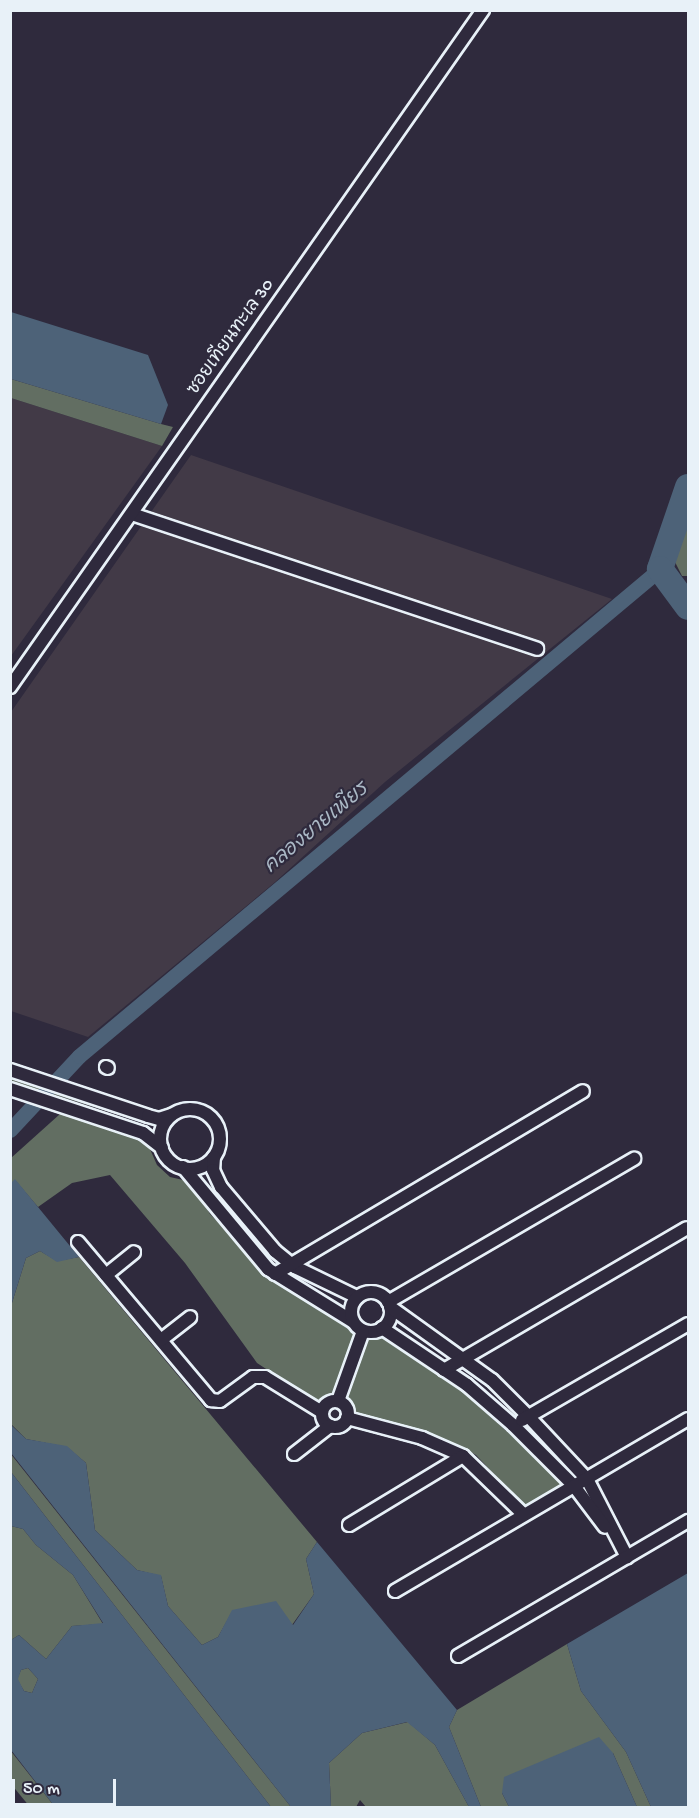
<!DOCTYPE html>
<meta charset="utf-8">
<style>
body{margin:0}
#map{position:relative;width:699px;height:1818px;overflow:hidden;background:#2f2a3d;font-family:"Gochi Hand","Playpen Sans Thai",sans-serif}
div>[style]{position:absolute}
.built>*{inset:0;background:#423a47}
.green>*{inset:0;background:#626e62}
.water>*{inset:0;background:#4d6278}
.canal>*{height:15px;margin:-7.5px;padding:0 7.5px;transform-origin:7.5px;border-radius:7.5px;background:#4d6278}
.river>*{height:26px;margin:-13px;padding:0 13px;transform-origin:13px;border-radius:13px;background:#4d6278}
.roads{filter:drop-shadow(2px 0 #e8f1f8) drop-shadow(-2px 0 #e8f1f8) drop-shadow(0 2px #e8f1f8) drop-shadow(0 -2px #e8f1f8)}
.street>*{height:12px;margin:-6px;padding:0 6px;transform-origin:6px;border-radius:6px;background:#2f2a3d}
.street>.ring{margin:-6px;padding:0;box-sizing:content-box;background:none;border:12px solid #2f2a3d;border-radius:50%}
span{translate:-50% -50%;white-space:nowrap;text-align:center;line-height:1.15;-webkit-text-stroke:4.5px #2f2a3d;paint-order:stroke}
.street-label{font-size:18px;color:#e8f1f8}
.water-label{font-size:20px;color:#aab8c5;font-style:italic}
.frame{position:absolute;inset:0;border:12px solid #e8f1f8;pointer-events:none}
.scale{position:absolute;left:12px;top:1779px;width:104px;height:27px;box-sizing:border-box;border:3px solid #e8f1f8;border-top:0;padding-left:8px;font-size:18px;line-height:21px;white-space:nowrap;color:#e8f1f8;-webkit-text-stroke:4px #2f2a3d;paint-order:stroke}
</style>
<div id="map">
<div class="built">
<i style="clip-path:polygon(11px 398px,162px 446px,11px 656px)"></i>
<i style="clip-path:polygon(191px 455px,612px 599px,385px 782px,274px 883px,88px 1037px,11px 1011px,11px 712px)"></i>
</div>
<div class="green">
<i style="clip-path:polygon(11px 379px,161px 424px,173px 427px,162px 446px,11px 398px)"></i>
<i style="clip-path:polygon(687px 518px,688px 576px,682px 576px,673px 558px)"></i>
<i style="clip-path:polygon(11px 1078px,135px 1117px,135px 1120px,11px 1081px)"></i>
<i style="clip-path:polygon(60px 1114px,146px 1140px,157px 1165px,170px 1177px,192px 1182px,210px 1214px,286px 1290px,345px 1319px,354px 1333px,369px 1338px,384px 1336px,440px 1372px,562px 1480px,561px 1486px,527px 1509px,476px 1455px,458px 1445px,356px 1415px,352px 1405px,335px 1392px,318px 1403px,257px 1363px,185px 1263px,110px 1175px,72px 1183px,38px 1207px,15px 1180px,11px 1184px,11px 1158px)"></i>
<i style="clip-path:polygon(40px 1251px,57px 1261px,79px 1257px,317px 1542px,306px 1559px,314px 1594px,292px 1625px,233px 1610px,218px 1637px,202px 1645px,168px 1606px,161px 1576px,137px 1570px,95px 1530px,86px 1463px,67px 1447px,26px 1439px,11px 1424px,11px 1306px,26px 1258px)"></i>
<i style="clip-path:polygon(10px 1453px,291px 1807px,271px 1807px,11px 1472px)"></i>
<i style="clip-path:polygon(11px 1526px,23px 1529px,36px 1545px,73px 1575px,103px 1624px,72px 1626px,46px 1659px,19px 1635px,11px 1640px)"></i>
<i style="clip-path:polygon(567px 1644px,581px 1691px,626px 1752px,651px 1807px,637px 1807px,613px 1753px,502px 1793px,509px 1807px,481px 1807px,449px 1727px,457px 1710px)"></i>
<i style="clip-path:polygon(28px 1668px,38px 1679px,32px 1693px,24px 1691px,17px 1679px,21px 1670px)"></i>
<i style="clip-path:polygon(408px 1722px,435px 1745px,469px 1807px,366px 1807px,360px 1800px,356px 1807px,331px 1807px,329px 1763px,362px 1733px)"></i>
<i style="clip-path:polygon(10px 1750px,55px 1807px,30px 1807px,11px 1784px)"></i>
</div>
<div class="water">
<i style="clip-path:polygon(11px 312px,148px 355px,168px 405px,161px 424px,11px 379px)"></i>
<i style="clip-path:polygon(15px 1179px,79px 1257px,57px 1262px,40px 1251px,26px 1258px,11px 1306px,10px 1184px)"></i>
<i style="clip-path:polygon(10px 1424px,26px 1439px,67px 1446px,86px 1463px,95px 1530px,137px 1570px,161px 1575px,168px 1606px,202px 1645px,218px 1637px,232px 1610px,276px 1601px,293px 1625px,314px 1594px,306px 1559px,317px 1542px,457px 1710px,449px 1727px,481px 1807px,469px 1807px,435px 1745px,407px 1722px,362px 1733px,329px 1763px,331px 1807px,291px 1807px,11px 1453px)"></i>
<i style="clip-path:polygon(evenodd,11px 1472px,271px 1807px,55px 1807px,11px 1750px,11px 1640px,19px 1635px,46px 1659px,72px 1626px,103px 1623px,73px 1575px,36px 1545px,23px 1529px,11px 1526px,11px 1472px,28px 1668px,38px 1679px,32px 1693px,24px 1691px,18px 1679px,21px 1670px,28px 1668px)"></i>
<i style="clip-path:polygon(688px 1573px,688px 1807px,651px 1807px,626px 1752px,581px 1691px,567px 1644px)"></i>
<i style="clip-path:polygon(599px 1737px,613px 1753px,637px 1807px,509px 1807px,502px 1793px,504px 1777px)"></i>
</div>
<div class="canal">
<i style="left:10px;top:1130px;width:101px;rotate:-47deg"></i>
<i style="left:79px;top:1056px;width:758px;rotate:-39.97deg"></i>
</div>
<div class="river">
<i style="left:688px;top:487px;width:87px;rotate:108.9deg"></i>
<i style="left:660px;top:569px;width:47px;rotate:53.6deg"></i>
</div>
<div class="roads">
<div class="street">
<i style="left:132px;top:514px;width:427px;rotate:18.4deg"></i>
<i style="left:10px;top:687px;width:826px;rotate:-55.06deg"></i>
<i style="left:106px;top:1067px;width:2px;rotate:27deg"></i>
<i style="left:10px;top:1070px;width:145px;rotate:18.4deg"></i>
<i style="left:148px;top:1116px;width:11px;rotate:15deg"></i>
<i style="left:159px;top:1119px;width:13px;rotate:-18deg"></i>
<i style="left:10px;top:1089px;width:140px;rotate:18.3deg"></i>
<i style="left:143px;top:1133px;width:24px;rotate:38deg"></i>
<i class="ring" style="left:160px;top:1109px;width:48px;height:48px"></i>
<i style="left:214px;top:1157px;width:13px;rotate:94deg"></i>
<i style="left:213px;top:1170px;width:19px;rotate:65deg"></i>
<i style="left:221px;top:1187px;width:84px;rotate:49.8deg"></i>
<i style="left:275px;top:1251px;width:26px;rotate:39deg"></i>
<i style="left:295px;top:1267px;width:69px;rotate:25.8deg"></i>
<i style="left:183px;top:1167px;width:133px;rotate:50.2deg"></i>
<i style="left:268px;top:1269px;width:99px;rotate:31.8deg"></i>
<i style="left:78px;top:1242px;width:207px;rotate:49.9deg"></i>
<i style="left:211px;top:1400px;width:9px;rotate:6deg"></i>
<i style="left:220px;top:1401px;width:41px;rotate:-36deg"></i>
<i style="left:253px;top:1377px;width:12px"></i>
<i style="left:265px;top:1377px;width:67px;rotate:31.6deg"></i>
<i style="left:275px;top:1274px;width:358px;rotate:-30.7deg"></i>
<i style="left:106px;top:1275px;width:36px;rotate:-39deg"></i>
<i class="ring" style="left:351px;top:1292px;width:28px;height:28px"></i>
<i style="left:388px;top:1302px;width:285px;rotate:-30.2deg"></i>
<i style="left:390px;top:1307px;width:125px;rotate:35.6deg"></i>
<i style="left:492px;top:1380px;width:51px;rotate:45deg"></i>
<i style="left:528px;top:1416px;width:86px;rotate:46.9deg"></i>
<i style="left:587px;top:1479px;width:88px;rotate:62.9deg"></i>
<i style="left:382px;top:1328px;width:102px;rotate:33.8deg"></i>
<i style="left:467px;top:1385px;width:61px;rotate:41deg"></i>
<i style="left:513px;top:1425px;width:86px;rotate:45deg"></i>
<i style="left:574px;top:1486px;width:51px;rotate:52.9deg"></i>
<i style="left:161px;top:1340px;width:37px;rotate:-38deg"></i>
<i style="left:444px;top:1370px;width:281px;rotate:-30.3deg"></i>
<i style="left:338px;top:1401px;width:74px;rotate:-70.3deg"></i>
<i class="ring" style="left:322px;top:1401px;width:14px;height:14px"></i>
<i style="left:347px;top:1418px;width:78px;rotate:14.9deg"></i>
<i style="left:422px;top:1438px;width:45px;rotate:23.7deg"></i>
<i style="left:463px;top:1456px;width:83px;rotate:44deg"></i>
<i style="left:522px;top:1420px;width:192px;rotate:-30deg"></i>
<i style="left:294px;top:1454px;width:46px;rotate:-37.9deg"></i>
<i style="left:349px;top:1525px;width:133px;rotate:-31.2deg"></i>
<i style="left:395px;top:1591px;width:340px;rotate:-30.4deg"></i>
<i style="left:458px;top:1656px;width:267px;rotate:-30.4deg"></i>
</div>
</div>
<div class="street-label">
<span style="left:232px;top:338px;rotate:-55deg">ซอยเทียนทะเล 30</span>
</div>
<div class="water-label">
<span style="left:317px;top:829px;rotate:-40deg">คลองยายเพียร</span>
</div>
<div class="frame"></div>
<div class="scale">50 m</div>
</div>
